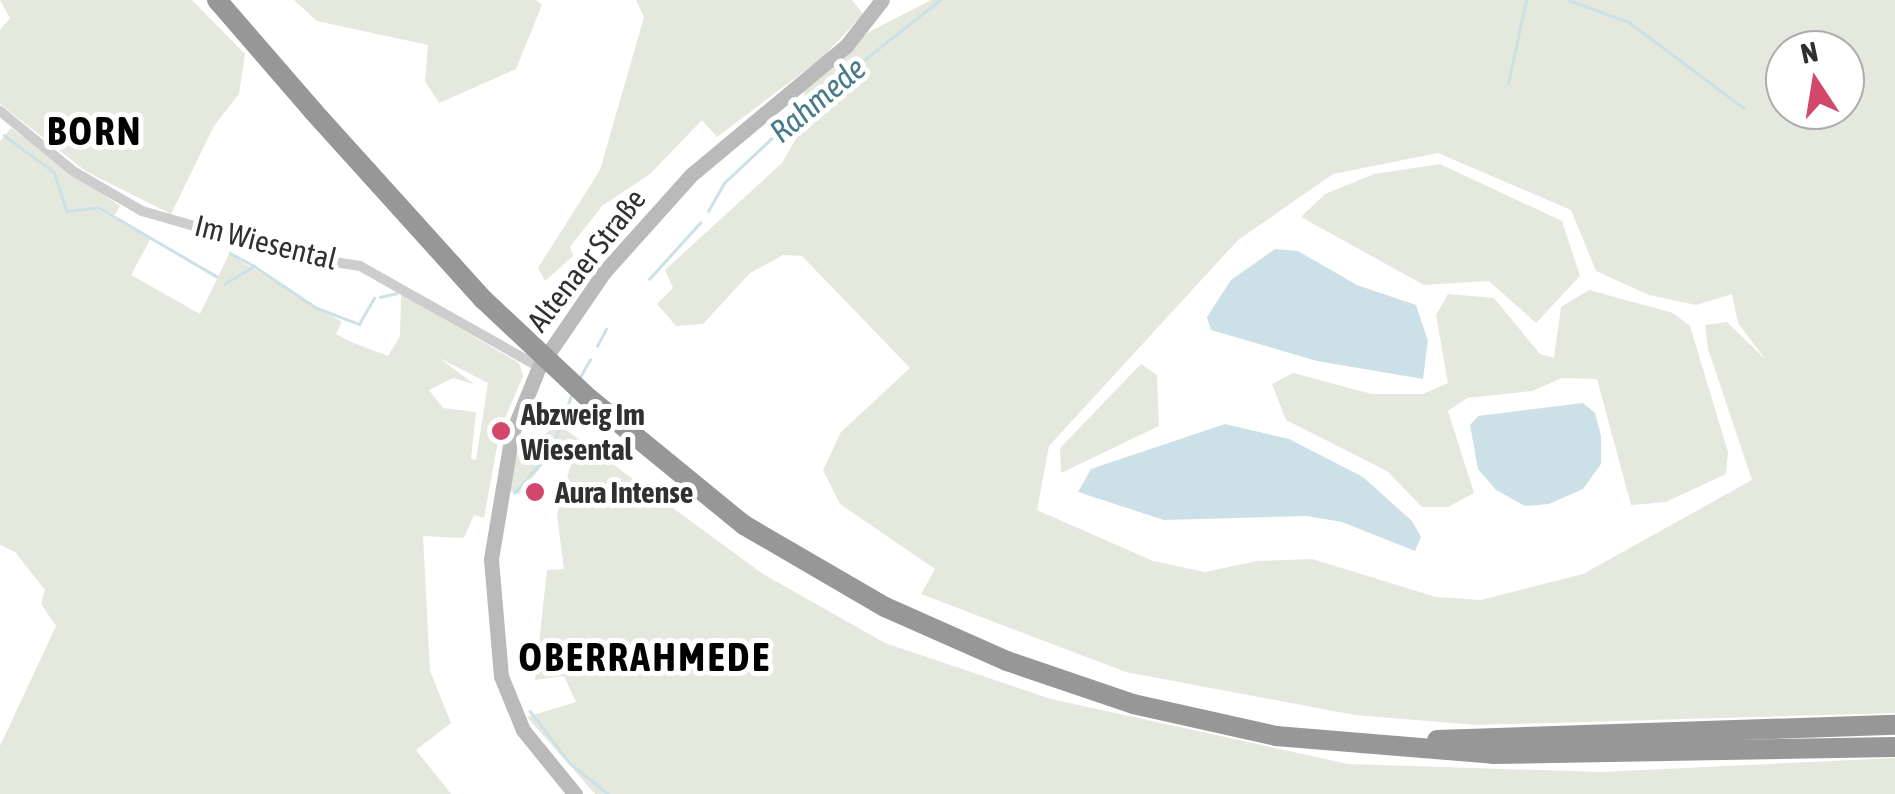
<!DOCTYPE html>
<meta charset="utf-8">
<style>
body{margin:0}
#map{position:relative;width:1895px;height:794px;overflow:hidden;background:#fff;font-family:"Asap Condensed",sans-serif}
div>[style]{position:absolute}
.green>*{inset:0;background:#e5e8dd}
.water>*{inset:0;background:#cce1e7}
.stream>*{height:2.5px;margin:-1.25px;padding:0 1.25px;transform-origin:1.25px;border-radius:1.25px;background:#cce1e7}
.minor>*{height:10px;margin:-5px;padding:0 5px;transform-origin:5px;border-radius:5px;background:#cdcdcd}
.secondary>*{height:15px;margin:-7.5px;padding:0 7.5px;transform-origin:7.5px;border-radius:7.5px;background:#bababa}
.motorway>*{height:20px;margin:-10px;padding:0 10px;transform-origin:10px;border-radius:10px;background:#979797}
.motorway-bridge>*{height:20px;margin:-10px;padding:0 10px;transform-origin:10px;border-radius:10px;background:#979797}
.dots>*{width:28px;height:28px;translate:-50% -50%;box-sizing:border-box;border:5px solid #fff;border-radius:50%}
span{translate:-50% -50%;white-space:nowrap;text-align:center;line-height:1.15;-webkit-text-stroke:10px #fff;paint-order:stroke}
.street-label{font-size:30px;color:#303030}
.poi-label{font-size:30px;color:#303030;font-weight:700}
.left{translate:0 -50%;text-align:left}
.water-label{font-size:32px;color:#477b89;font-style:italic}
.district-label{font-size:40px;color:#000;font-weight:700;letter-spacing:2.5px}
.north{position:absolute;left:1765px;top:30px;width:100px;height:100px;box-sizing:border-box;background:#fff;border:2px solid #acacac;border-radius:50%;rotate:348deg;font-size:28px;font-weight:700;line-height:40px;text-align:center;color:#303030}
.north::after{content:'';display:block;margin:auto;width:35px;height:45px;background:#d1486b;clip-path:polygon(50% 0,100% 100%,50% 72%,0 100%)}
</style>
<div id="map">
<div class="green">
<i style="clip-path:polygon(0 0,192px 0,245px 54px,239px 94px,214px 126px,171px 214px,87px 172px,0 104px,0 30px,10px 18px)"></i>
<i style="clip-path:polygon(294px 0,536px 0,542px 5px,516px 69px,439px 103px,425px 81px,428px 45px,317px 21px)"></i>
<i style="clip-path:polygon(636px 0,852px 0,863px 14px,823px 57px,717px 137px,702px 120px,650px 174px,602px 206px,570px 247px,573px 256px,545px 281px,538px 268px,600px 170px,644px 17px)"></i>
<i style="clip-path:polygon(evenodd,931px 0,1895px 0,1895px 713px,1477px 725px,1355px 715px,1126px 672px,921px 594px,935px 569px,840px 504px,823px 470px,841px 432px,910px 368px,802px 256px,783px 255px,750px 273px,703px 324px,676px 326px,657px 304px,673px 288px,665px 270px,782px 163px,811px 112px,803px 91px,869px 32px,931px 0,1785px 50px,1845px 50px,1845px 110px,1785px 110px,1785px 50px,931px 0,1438px 153px,1571px 210px,1596px 271px,1649px 295px,1696px 305px,1732px 294px,1738px 323px,1765px 359px,1727px 322px,1705px 325px,1708px 349px,1752px 480px,1583px 574px,1481px 600px,1436px 597px,1312px 559px,1257px 561px,1205px 572px,1153px 561px,1037px 510px,1049px 446px,1238px 240px,1333px 174px,1438px 153px)"></i>
<i style="clip-path:polygon(evenodd,11px 128px,120px 206px,115px 215px,98px 207px,68px 210px,54px 171px,41px 163px,53px 172px,67px 212px,97px 209px,151px 238px,131px 275px,200px 314px,229px 254px,342px 322px,336px 334px,351px 342px,388px 356px,400px 336px,401px 294px,519px 363px,523px 376px,500px 430px,484px 518px,474px 515px,464px 538px,423px 536px,430px 671px,451px 723px,416px 750px,451px 794px,0 794px,0 746px,56px 626px,41px 604px,45px 590px,15px 552px,0 545px,0 141px,11px 128px,439px 358px,488px 383px,476px 460px,471px 458px,476px 412px,443px 408px,429px 390px,453px 378px,474px 384px,439px 358px)"></i>
<i style="clip-path:polygon(1440px 164px,1562px 221px,1580px 276px,1536px 323px,1489px 281px,1424px 285px,1301px 217px,1325px 194px,1374px 174px)"></i>
<i style="clip-path:polygon(1589px 290px,1673px 313px,1690px 326px,1728px 452px,1726px 474px,1666px 502px,1631px 505px,1597px 379px,1562px 378px,1532px 391px,1467px 398px,1448px 411px,1474px 493px,1448px 507px,1422px 507px,1387px 471px,1286px 420px,1272px 384px,1293px 373px,1372px 394px,1423px 394px,1448px 383px,1436px 315px,1448px 294px,1494px 298px,1540px 354px,1554px 358px,1561px 307px)"></i>
<i style="clip-path:polygon(1141px 364px,1157px 375px,1159px 426px,1061px 473px,1060px 448px)"></i>
<i style="clip-path:polygon(558px 424px,763px 574px,885px 643px,1051px 699px,1348px 764px,1601px 772px,1895px 758px,1895px 794px,595px 794px,527px 717px,576px 702px,564px 676px,535px 680px,547px 570px,564px 569px,557px 515px,572px 460px,554px 451px,519px 494px,508px 491px,517px 455px)"></i>
</div>
<div class="water">
<i style="clip-path:polygon(1275px 249px,1298px 251px,1357px 285px,1416px 305px,1428px 341px,1423px 379px,1317px 361px,1211px 330px,1207px 317px,1231px 280px)"></i>
<i style="clip-path:polygon(1583px 403px,1595px 413px,1601px 436px,1601px 464px,1583px 489px,1549px 504px,1525px 506px,1496px 490px,1478px 469px,1470px 425px,1478px 416px)"></i>
<i style="clip-path:polygon(1225px 424px,1289px 439px,1363px 477px,1412px 521px,1421px 537px,1415px 551px,1342px 522px,1306px 516px,1164px 520px,1078px 492px,1091px 469px)"></i>
</div>
<div class="stream">
<i style="left:1569px;top:0;width:64px;rotate:20.1deg"></i>
<i style="left:1629px;top:22px;width:144px;rotate:36.8deg"></i>
<i style="left:1508px;top:84px;width:86px;rotate:-77.9deg"></i>
<i style="left:4px;top:135px;width:62px;rotate:36.5deg"></i>
<i style="left:54px;top:172px;width:41px;rotate:71.6deg"></i>
<i style="left:67px;top:211px;width:31px;rotate:-7deg"></i>
<i style="left:98px;top:207px;width:137px;rotate:30.3deg"></i>
<i style="left:708px;top:211px;width:32px;rotate:-60deg"></i>
<i style="left:724px;top:183px;width:114px;rotate:-43.2deg"></i>
<i style="left:807px;top:105px;width:169px;rotate:-38.3deg"></i>
<i style="left:230px;top:253px;width:27px;rotate:28deg"></i>
<i style="left:649px;top:279px;width:76px;rotate:-47.7deg"></i>
<i style="left:224px;top:284px;width:35px;rotate:-31deg"></i>
<i style="left:254px;top:266px;width:76px;rotate:33.7deg"></i>
<i style="left:317px;top:308px;width:45px;rotate:20.9deg"></i>
<i style="left:359px;top:324px;width:30px;rotate:-60deg"></i>
<i style="left:380px;top:297px;width:17px;rotate:-13deg"></i>
<i style="left:531px;top:317px;width:31px;rotate:-11deg"></i>
<i style="left:597px;top:346px;width:19px;rotate:-62deg"></i>
<i style="left:580px;top:377px;width:20px;rotate:-60deg"></i>
<i style="left:514px;top:493px;width:56px;rotate:-48.6deg"></i>
<i style="left:551px;top:451px;width:62px;rotate:-70.1deg"></i>
<i style="left:530px;top:711px;width:66px;rotate:52.4deg"></i>
<i style="left:570px;top:763px;width:49px;rotate:39.2deg"></i>
</div>
<div class="minor">
<i style="left:0;top:111px;width:94px;rotate:39.4deg"></i>
<i style="left:73px;top:171px;width:80px;rotate:30.1deg"></i>
<i style="left:142px;top:211px;width:166px;rotate:16deg"></i>
<i style="left:302px;top:257px;width:59px;rotate:8.8deg"></i>
<i style="left:360px;top:266px;width:206px;rotate:29.4deg"></i>
</div>
<div class="secondary">
<i style="left:575px;top:794px;width:82px;rotate:-129.1deg"></i>
<i style="left:523px;top:730px;width:58px;rotate:-112.2deg"></i>
<i style="left:501px;top:676px;width:117px;rotate:-94.9deg"></i>
<i style="left:491px;top:559px;width:128px;rotate:-80.5deg"></i>
<i style="left:512px;top:433px;width:71px;rotate:-67.8deg"></i>
<i style="left:539px;top:367px;width:115px;rotate:-55.6deg"></i>
<i style="left:604px;top:272px;width:130px;rotate:-48.1deg"></i>
<i style="left:691px;top:175px;width:202px;rotate:-39.8deg"></i>
<i style="left:846px;top:46px;width:58px;rotate:-52deg"></i>
</div>
<div class="motorway">
<i style="left:217px;top:0;width:147px;rotate:49.1deg"></i>
<i style="left:744px;top:525px;width:163px;rotate:30.2deg"></i>
<i style="left:885px;top:607px;width:133px;rotate:23.9deg"></i>
<i style="left:1007px;top:661px;width:133px;rotate:18.8deg"></i>
<i style="left:1133px;top:704px;width:147px;rotate:12.6deg"></i>
<i style="left:1276px;top:736px;width:218px;rotate:4.7deg"></i>
<i style="left:1493px;top:754px;width:402px;rotate:-1deg"></i>
<i style="left:1437px;top:740px;width:458px;rotate:-1.9deg"></i>
</div>
<div class="motorway-bridge">
<i style="left:313px;top:111px;width:255px;rotate:47.9deg"></i>
<i style="left:484px;top:300px;width:139px;rotate:43.2deg"></i>
<i style="left:585px;top:395px;width:205px;rotate:39.3deg"></i>
</div>
<div class="dots">
<i style="left:501px;top:431px;background:#d1486b"></i>
<i style="left:535px;top:492px;background:#d1486b"></i>
</div>
<div class="street-label">
<span style="left:266px;top:242px;rotate:14deg">Im Wiesental</span>
<span style="left:586px;top:260px;rotate:-52deg">Altenaer Straße</span>
</div>
<div class="poi-label">
<span class="left" style="left:521px;top:431px">Abzweig Im<br>Wiesental</span>
<span class="left" style="left:555px;top:492px">Aura Intense</span>
</div>
<div class="water-label">
<span style="left:818px;top:100px;rotate:-40deg">Rahmede</span>
</div>
<div class="district-label">
<span style="left:95px;top:131px">BORN</span>
<span style="left:645px;top:657px">OBERRAHMEDE</span>
</div>
<div class="north">N</div>
</div>
